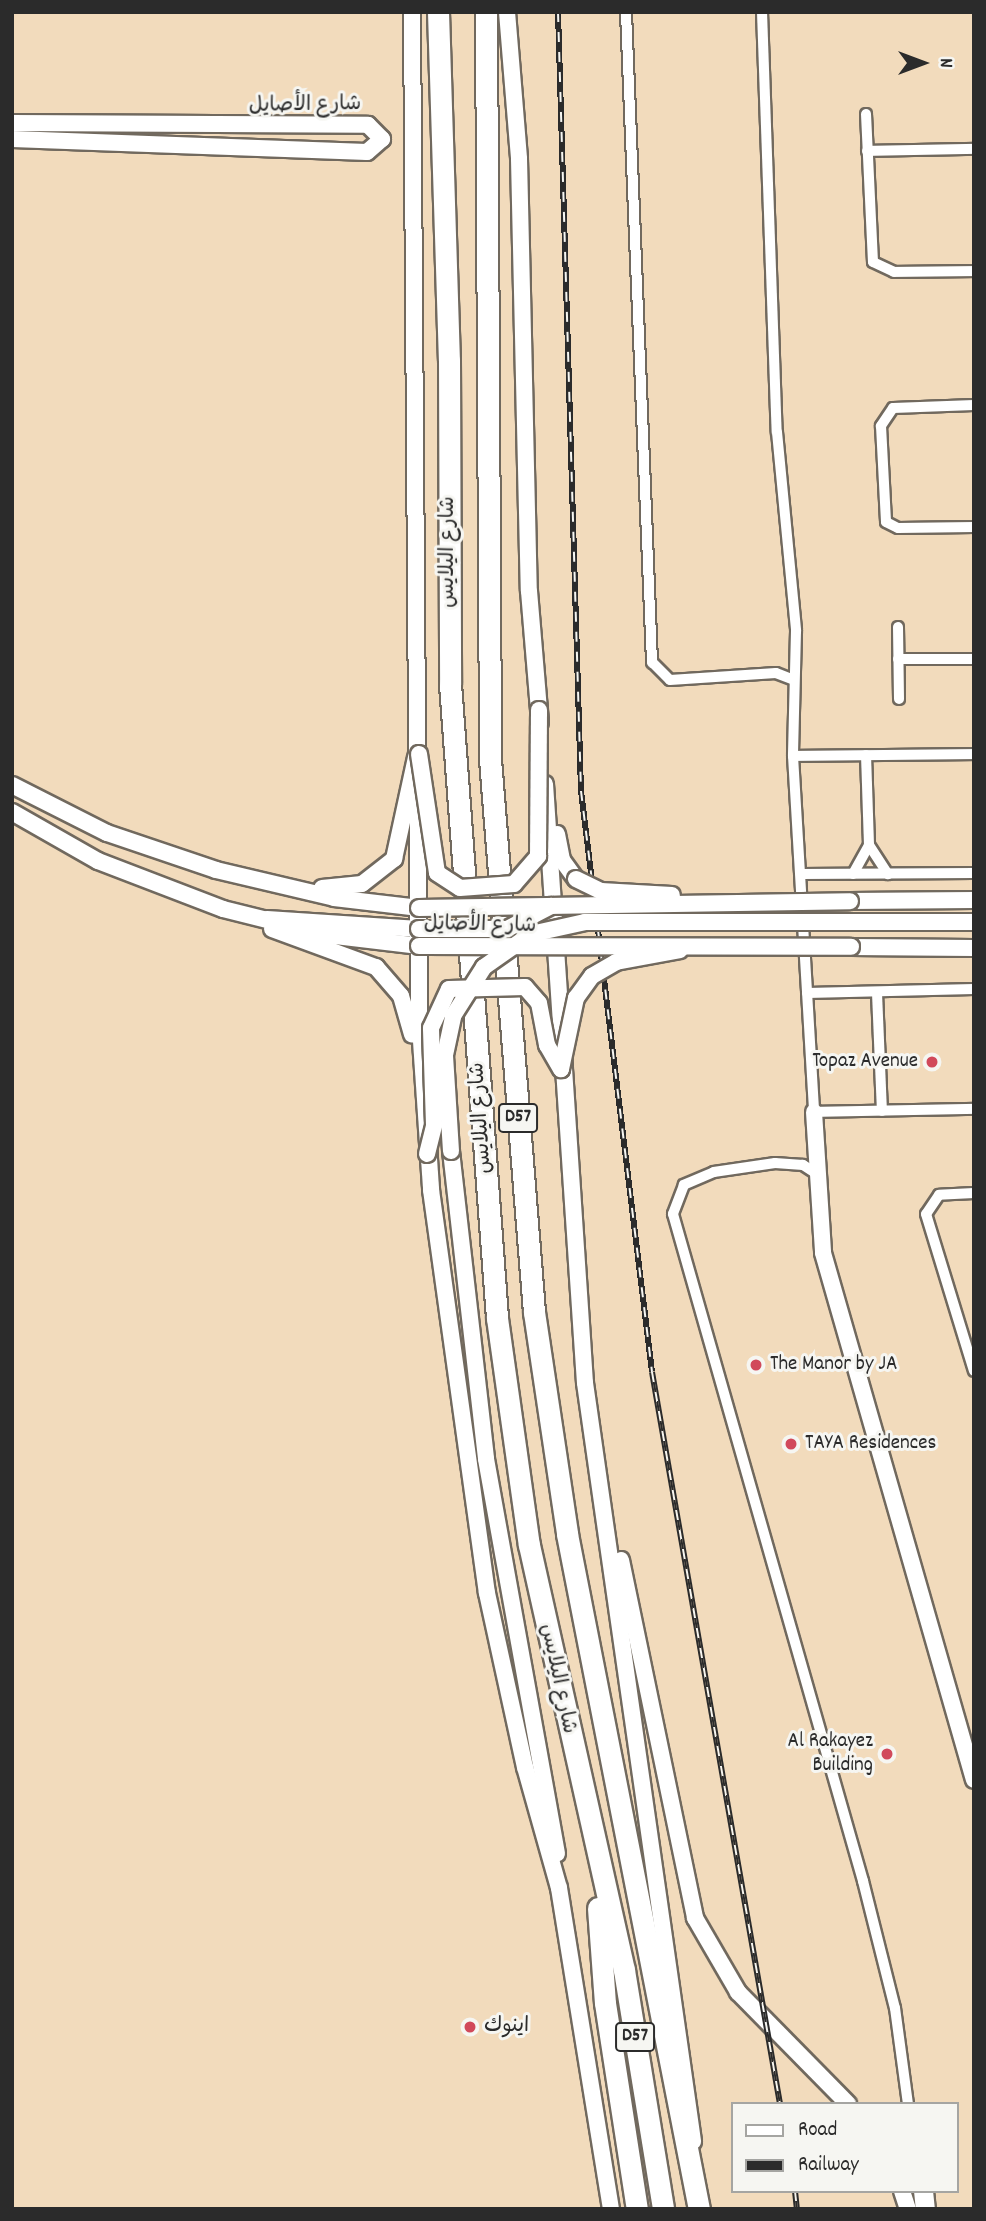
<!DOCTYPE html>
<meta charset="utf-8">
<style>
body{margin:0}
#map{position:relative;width:986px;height:2221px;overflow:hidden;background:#f2dbbc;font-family:Dekko,"Playpen Sans Arabic",sans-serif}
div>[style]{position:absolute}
.roads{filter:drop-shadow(2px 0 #71695e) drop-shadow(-2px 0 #71695e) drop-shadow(0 2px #71695e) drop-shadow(0 -2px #71695e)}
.street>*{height:10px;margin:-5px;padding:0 5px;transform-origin:5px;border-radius:5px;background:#fff}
.secondary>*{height:16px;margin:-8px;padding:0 8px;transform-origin:8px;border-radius:8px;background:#fff}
.highway>*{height:21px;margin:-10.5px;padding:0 10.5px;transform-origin:10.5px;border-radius:10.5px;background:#fff}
.rail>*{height:6px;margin-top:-3px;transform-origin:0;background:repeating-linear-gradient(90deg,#f6f6f2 0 10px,#2b2b2b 0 20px);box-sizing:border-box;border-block:2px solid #2b2b2b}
.bridges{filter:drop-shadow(2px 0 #71695e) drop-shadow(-2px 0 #71695e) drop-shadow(0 2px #71695e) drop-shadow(0 -2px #71695e)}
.secondary-bridge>*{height:16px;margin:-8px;padding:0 8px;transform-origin:8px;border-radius:8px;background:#fff}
.dots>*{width:19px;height:19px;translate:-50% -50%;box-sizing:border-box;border:4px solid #f6f6f2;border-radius:50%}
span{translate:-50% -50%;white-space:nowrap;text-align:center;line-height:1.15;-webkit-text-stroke:6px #f6f6f2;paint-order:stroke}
.shield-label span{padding:2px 5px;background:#f6f6f2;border:2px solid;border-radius:5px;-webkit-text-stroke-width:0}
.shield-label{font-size:19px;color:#2b2b2b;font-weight:700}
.street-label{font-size:21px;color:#2b2b2b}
.poi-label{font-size:21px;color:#2b2b2b}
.right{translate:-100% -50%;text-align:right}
.left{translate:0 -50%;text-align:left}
.frame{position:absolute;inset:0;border:14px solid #2b2b2b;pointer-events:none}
.legend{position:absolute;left:731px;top:2102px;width:228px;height:91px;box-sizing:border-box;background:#f6f6f2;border:2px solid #a5a5a2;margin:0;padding:9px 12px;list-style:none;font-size:21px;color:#2b2b2b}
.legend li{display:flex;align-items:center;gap:14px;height:35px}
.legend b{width:35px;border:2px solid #a5a5a2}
.north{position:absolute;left:888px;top:28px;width:70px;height:70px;-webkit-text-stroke:5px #f6f6f2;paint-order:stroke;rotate:90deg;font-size:19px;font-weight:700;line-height:28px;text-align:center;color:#2b2b2b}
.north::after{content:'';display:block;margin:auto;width:24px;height:32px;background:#2b2b2b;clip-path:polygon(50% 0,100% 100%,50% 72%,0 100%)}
</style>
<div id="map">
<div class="roads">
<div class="street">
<i style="left:626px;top:12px;width:651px;rotate:87.71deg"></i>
<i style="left:652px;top:662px;width:25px;rotate:45deg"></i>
<i style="left:670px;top:680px;width:106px;rotate:-3.8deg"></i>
<i style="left:776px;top:673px;width:19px;rotate:21deg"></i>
<i style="left:762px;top:12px;width:420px;rotate:88deg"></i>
<i style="left:777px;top:432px;width:200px;rotate:84.5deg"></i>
<i style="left:796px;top:631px;width:125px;rotate:91.4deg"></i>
<i style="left:793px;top:756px;width:357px;rotate:86.6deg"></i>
<i style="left:814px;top:1112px;width:160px;rotate:-1.1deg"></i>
<i style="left:866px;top:114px;width:148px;rotate:87.3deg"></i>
<i style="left:873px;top:262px;width:23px;rotate:25deg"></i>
<i style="left:894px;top:272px;width:80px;rotate:-0.7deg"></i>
<i style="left:867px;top:151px;width:107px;rotate:-1.1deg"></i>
<i style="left:974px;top:405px;width:81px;rotate:177.9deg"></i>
<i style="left:893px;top:408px;width:22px;rotate:124deg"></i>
<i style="left:881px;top:426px;width:96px;rotate:87deg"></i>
<i style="left:886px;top:522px;width:13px;rotate:27deg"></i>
<i style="left:898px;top:528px;width:76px;rotate:-0.8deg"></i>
<i style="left:898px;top:627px;width:72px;rotate:89.2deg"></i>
<i style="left:898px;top:659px;width:76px"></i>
<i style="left:793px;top:756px;width:181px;rotate:-0.6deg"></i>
<i style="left:869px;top:845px;width:35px;rotate:57deg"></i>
<i style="left:801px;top:874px;width:173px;rotate:-0.3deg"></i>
<i style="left:853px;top:874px;width:33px;rotate:-61deg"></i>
<i style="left:869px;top:845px;width:90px;rotate:-91.9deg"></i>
<i style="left:807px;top:993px;width:167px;rotate:-1.4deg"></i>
<i style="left:877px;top:993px;width:118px;rotate:87.6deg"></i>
<i style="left:817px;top:1174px;width:17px;rotate:-147deg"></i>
<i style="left:803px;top:1165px;width:28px;rotate:-176deg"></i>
<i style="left:775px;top:1163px;width:62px;rotate:171.6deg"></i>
<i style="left:714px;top:1172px;width:33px;rotate:157deg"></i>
<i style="left:684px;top:1185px;width:31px;rotate:111deg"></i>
<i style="left:673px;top:1214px;width:694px;rotate:74.1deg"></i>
<i style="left:863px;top:1881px;width:131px;rotate:75.9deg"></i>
<i style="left:895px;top:2008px;width:97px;rotate:82.3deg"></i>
<i style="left:974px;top:1193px;width:35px;rotate:177deg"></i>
<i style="left:939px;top:1195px;width:23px;rotate:124deg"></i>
<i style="left:926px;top:1214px;width:164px;rotate:73deg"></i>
<i style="left:919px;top:2191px;width:18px;rotate:84deg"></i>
<i style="left:928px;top:2191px;width:18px;rotate:84deg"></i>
</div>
<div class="secondary">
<i style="left:412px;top:12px;width:1000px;rotate:89.6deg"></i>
<i style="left:419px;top:1012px;width:178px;rotate:86.1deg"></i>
<i style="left:431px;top:1190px;width:407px;rotate:82.1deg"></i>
<i style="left:487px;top:1593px;width:178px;rotate:77.7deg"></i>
<i style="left:525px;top:1767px;width:126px;rotate:74.3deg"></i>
<i style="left:559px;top:1888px;width:325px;rotate:80.8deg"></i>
<i style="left:507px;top:12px;width:147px;rotate:85.3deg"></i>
<i style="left:519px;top:159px;width:432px;rotate:88.7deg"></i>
<i style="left:529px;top:591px;width:132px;rotate:85.2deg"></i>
<i style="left:12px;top:123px;width:356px;rotate:0.3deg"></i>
<i style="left:368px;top:125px;width:20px;rotate:45deg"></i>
<i style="left:382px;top:139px;width:20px;rotate:139deg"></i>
<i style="left:367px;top:152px;width:355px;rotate:-177.9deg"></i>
<i style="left:545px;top:784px;width:600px;rotate:86.18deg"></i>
<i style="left:585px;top:1383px;width:766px;rotate:81.89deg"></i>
<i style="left:12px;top:785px;width:106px;rotate:26.8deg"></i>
<i style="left:107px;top:833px;width:115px;rotate:18.7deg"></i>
<i style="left:216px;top:870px;width:121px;rotate:13.3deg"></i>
<i style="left:334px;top:898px;width:86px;rotate:6.7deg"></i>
<i style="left:12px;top:812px;width:99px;rotate:29.7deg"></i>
<i style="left:98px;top:861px;width:134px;rotate:21deg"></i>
<i style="left:223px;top:909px;width:107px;rotate:14deg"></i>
<i style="left:327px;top:935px;width:93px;rotate:6.8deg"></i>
<i style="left:557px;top:834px;width:26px;rotate:79deg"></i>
<i style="left:562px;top:860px;width:24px;rotate:54deg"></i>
<i style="left:322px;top:888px;width:40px;rotate:-5.7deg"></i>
<i style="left:362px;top:884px;width:41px;rotate:-38deg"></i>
<i style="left:394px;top:859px;width:104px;rotate:-77.8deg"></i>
<i style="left:850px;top:901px;width:124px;rotate:-0.5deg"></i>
<i style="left:267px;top:919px;width:152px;rotate:3.8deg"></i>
<i style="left:272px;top:929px;width:111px;rotate:20.1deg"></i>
<i style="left:376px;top:967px;width:38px;rotate:49deg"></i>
<i style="left:401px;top:996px;width:40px;rotate:74deg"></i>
<i style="left:851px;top:947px;width:123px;rotate:0.5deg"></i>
<i style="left:814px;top:1112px;width:141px;rotate:86.3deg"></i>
<i style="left:823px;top:1253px;width:548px;rotate:74.01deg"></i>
<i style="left:451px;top:1151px;width:310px;rotate:83.5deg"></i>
<i style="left:486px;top:1459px;width:401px;rotate:79.8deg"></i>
<i style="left:621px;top:1560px;width:366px;rotate:78.3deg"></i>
<i style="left:695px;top:1918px;width:86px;rotate:59.8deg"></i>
<i style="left:738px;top:1992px;width:157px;rotate:45.5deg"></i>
<i style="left:902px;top:2191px;width:19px;rotate:72deg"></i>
</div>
<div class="highway">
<i style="left:438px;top:12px;width:348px;rotate:88.2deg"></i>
<i style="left:449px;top:360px;width:324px;rotate:89.8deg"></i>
<i style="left:450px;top:684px;width:636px;rotate:85.76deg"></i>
<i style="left:497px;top:1318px;width:229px;rotate:82deg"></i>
<i style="left:529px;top:1545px;width:435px;rotate:77.4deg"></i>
<i style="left:624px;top:1970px;width:242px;rotate:80.7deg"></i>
<i style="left:486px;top:12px;width:747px;rotate:89.69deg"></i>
<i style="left:490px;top:759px;width:555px;rotate:85.45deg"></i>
<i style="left:534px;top:1312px;width:224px;rotate:81.5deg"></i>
<i style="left:567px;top:1534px;width:688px;rotate:78.94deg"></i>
<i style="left:598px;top:1908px;width:95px;rotate:85.8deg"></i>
<i style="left:605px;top:2003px;width:208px;rotate:81.2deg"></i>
</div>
</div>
<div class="rail">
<i style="left:558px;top:12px;width:779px;rotate:88.31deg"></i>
<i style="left:581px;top:791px;width:585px;rotate:83.03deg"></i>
<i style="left:652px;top:1372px;width:743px;rotate:80.08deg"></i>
<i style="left:795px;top:2191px;width:18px;rotate:84deg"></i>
</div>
<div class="bridges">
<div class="secondary-bridge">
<i style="left:419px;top:754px;width:120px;rotate:81.4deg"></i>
<i style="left:437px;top:873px;width:27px;rotate:33deg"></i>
<i style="left:460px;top:888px;width:54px;rotate:-4.2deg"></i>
<i style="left:514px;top:884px;width:37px;rotate:-49deg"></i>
<i style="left:538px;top:856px;width:146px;rotate:-89.6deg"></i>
<i style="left:576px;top:879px;width:28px;rotate:26deg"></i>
<i style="left:601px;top:891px;width:71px;rotate:3.2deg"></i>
<i style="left:419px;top:908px;width:431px;rotate:-0.9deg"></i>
<i style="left:419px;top:929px;width:88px"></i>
<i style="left:507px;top:929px;width:50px;rotate:-27.6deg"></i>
<i style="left:419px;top:946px;width:432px;rotate:0.1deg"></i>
<i style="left:561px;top:1069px;width:73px;rotate:-78.1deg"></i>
<i style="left:576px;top:998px;width:27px;rotate:-54deg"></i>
<i style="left:592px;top:976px;width:28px;rotate:-30deg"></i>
<i style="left:616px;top:962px;width:65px;rotate:-10.6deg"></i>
<i style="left:451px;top:1151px;width:96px;rotate:-93.6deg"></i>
<i style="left:445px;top:1055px;width:40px;rotate:-78deg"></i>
<i style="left:453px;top:1016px;width:58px;rotate:-57.7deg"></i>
<i style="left:484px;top:967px;width:57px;rotate:-35.1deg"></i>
<i style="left:531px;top:934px;width:55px;rotate:-12.5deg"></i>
<i style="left:585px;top:922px;width:389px"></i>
<i style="left:427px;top:1154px;width:30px;rotate:-76deg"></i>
<i style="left:434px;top:1125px;width:97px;rotate:-91.8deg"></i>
<i style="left:431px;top:1028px;width:43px;rotate:-65.2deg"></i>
<i style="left:449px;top:989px;width:76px;rotate:-1.5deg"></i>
<i style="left:525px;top:987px;width:21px;rotate:49deg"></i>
<i style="left:539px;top:1003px;width:43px;rotate:79.2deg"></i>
<i style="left:547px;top:1045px;width:28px;rotate:60deg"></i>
</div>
</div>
<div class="dots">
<i style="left:932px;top:1062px;background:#d1495b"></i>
<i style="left:756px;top:1365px;background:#d1495b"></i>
<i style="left:791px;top:1444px;background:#d1495b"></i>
<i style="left:887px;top:1754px;background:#d1495b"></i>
<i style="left:470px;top:2027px;background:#d1495b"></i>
</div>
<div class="shield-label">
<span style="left:518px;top:1118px">D57</span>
<span style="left:635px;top:2037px">D57</span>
</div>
<div class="street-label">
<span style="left:305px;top:106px;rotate:-1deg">شارع الأصايل</span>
<span style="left:449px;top:552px;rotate:-90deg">شارع اليلايس</span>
<span style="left:480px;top:926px;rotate:1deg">شارع الأصايل</span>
<span style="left:482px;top:1118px;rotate:-94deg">شارع اليلايس</span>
<span style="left:557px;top:1679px;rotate:78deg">شارع اليلايس</span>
</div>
<div class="poi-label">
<span class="right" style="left:918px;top:1062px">Topaz Avenue</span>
<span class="left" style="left:770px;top:1365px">The Manor by JA</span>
<span class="left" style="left:805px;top:1444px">TAYA Residences</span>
<span class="right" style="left:873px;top:1754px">Al Rakayez<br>Building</span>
<span class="left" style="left:484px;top:2027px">اينوك</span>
</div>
<div class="frame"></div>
<ul class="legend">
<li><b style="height:9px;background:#fff"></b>Road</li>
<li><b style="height:9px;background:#2b2b2b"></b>Railway</li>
</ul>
<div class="north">N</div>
</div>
